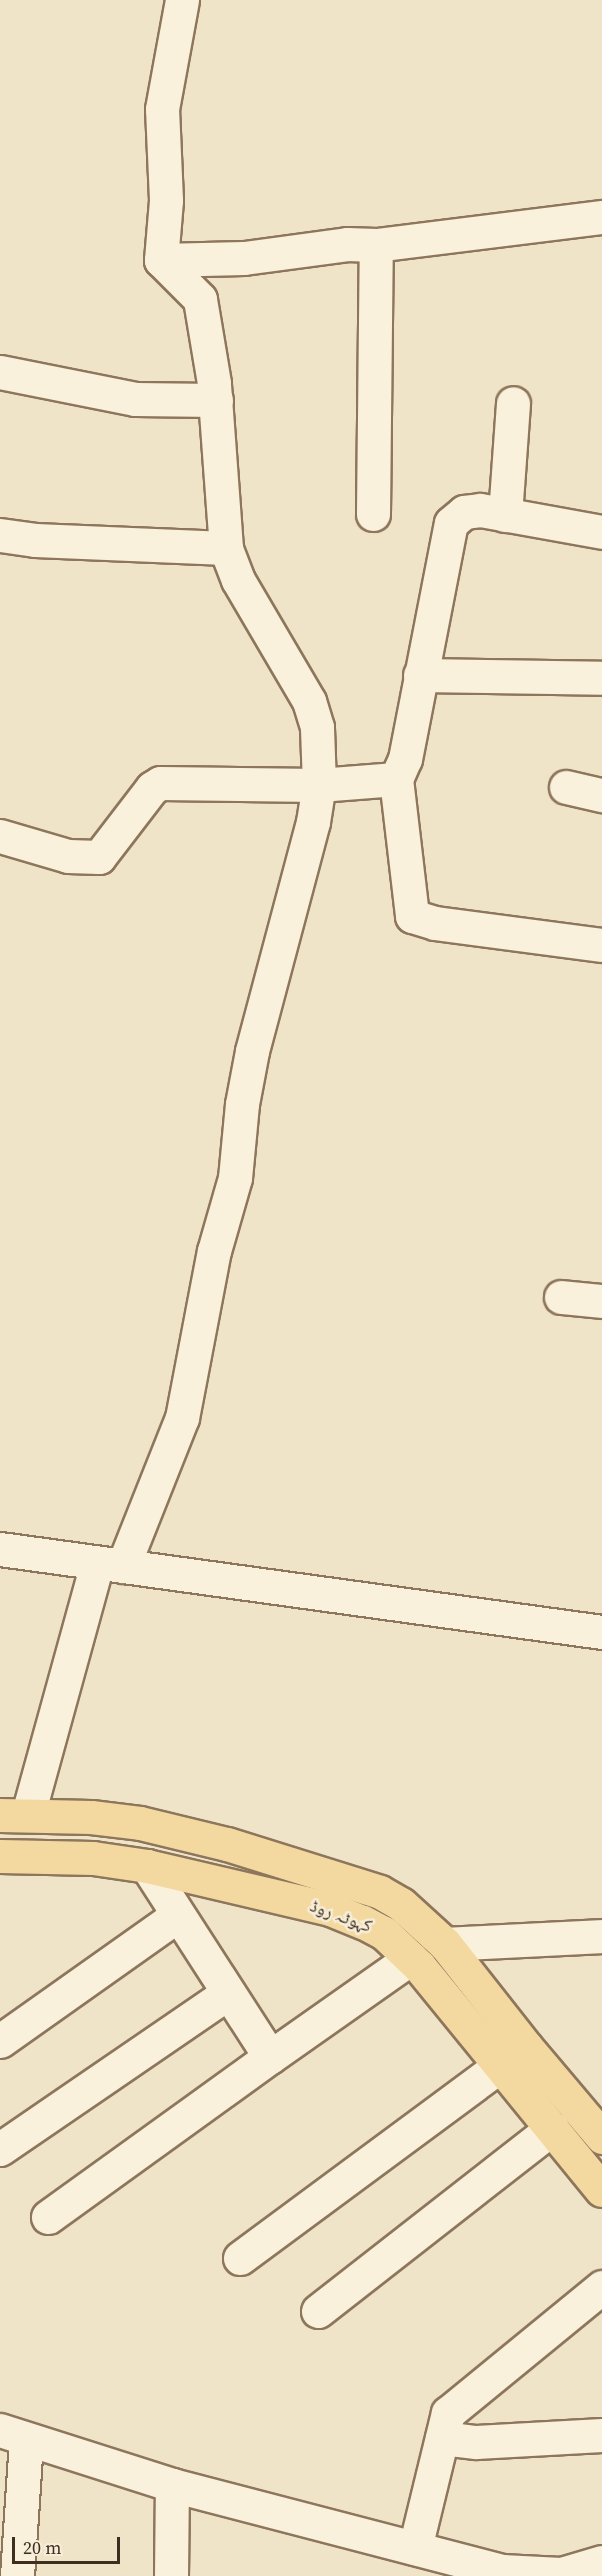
<!DOCTYPE html>
<meta charset="utf-8">
<style>
body{margin:0}
#map{position:relative;width:602px;height:2576px;overflow:hidden;background:#f0e4c8;font-family:"Source Serif 4","Noto Naskh Arabic",serif}
div>[style]{position:absolute}
.roads{filter:drop-shadow(2px 0 #8d765c) drop-shadow(-2px 0 #8d765c) drop-shadow(0 2px #8d765c) drop-shadow(0 -2px #8d765c)}
.minor>*{height:33px;margin:-16.5px;padding:0 16.5px;transform-origin:16.5px;border-radius:16.5px;background:#faf1dc}
.major>*{height:33px;margin:-16.5px;padding:0 16.5px;transform-origin:16.5px;border-radius:16.5px;background:#f3d9a0}
span{translate:-50% -50%;white-space:nowrap;text-align:center;line-height:1.15;-webkit-text-stroke:5px #f7eed8;paint-order:stroke}
.street-label{font-size:18px;color:#3d2e20}
.scale{position:absolute;left:12px;top:2537px;width:108px;height:27px;box-sizing:border-box;border:3px solid #3d2e20;border-top:0;padding-left:8px;font-size:18px;line-height:21px;white-space:nowrap;color:#3d2e20;-webkit-text-stroke:4px #f7eed8;paint-order:stroke}
</style>
<div id="map">
<div class="roads">
<div class="minor">
<i style="left:161px;top:260px;width:83px;rotate:-1.4deg"></i>
<i style="left:244px;top:258px;width:104px;rotate:-7.7deg"></i>
<i style="left:347px;top:244px;width:29px;rotate:2deg"></i>
<i style="left:376px;top:245px;width:228px;rotate:-7.1deg"></i>
<i style="left:0;top:372px;width:138px;rotate:11.3deg"></i>
<i style="left:135px;top:399px;width:81px;rotate:0.7deg"></i>
<i style="left:373px;top:514px;width:269px;rotate:-89.4deg"></i>
<i style="left:505px;top:515px;width:112px;rotate:-85.9deg"></i>
<i style="left:0;top:535px;width:35px;rotate:8deg"></i>
<i style="left:35px;top:540px;width:191px;rotate:2.4deg"></i>
<i style="left:420px;top:675px;width:182px;rotate:0.9deg"></i>
<i style="left:396px;top:779px;width:138px;rotate:83.3deg"></i>
<i style="left:412px;top:916px;width:24px;rotate:17deg"></i>
<i style="left:435px;top:923px;width:168px;rotate:7.5deg"></i>
<i style="left:566px;top:787px;width:37px;rotate:13deg"></i>
<i style="left:0;top:836px;width:71px;rotate:16.4deg"></i>
<i style="left:68px;top:856px;width:31px;rotate:2deg"></i>
<i style="left:99px;top:857px;width:87px;rotate:-52.5deg"></i>
<i style="left:152px;top:788px;width:9px;rotate:-32deg"></i>
<i style="left:160px;top:783px;width:159px;rotate:0.7deg"></i>
<i style="left:319px;top:785px;width:77px;rotate:-4.5deg"></i>
<i style="left:396px;top:779px;width:22px;rotate:-66deg"></i>
<i style="left:405px;top:759px;width:240px;rotate:-79deg"></i>
<i style="left:451px;top:523px;width:17px;rotate:-40deg"></i>
<i style="left:464px;top:512px;width:16px;rotate:-7deg"></i>
<i style="left:480px;top:510px;width:124px;rotate:10.2deg"></i>
<i style="left:561px;top:1297px;width:41px;rotate:5.6deg"></i>
<i style="left:0;top:1549px;width:608px;rotate:7.85deg"></i>
<i style="left:123px;top:1566px;width:159px;rotate:-68.3deg"></i>
<i style="left:182px;top:1418px;width:170px;rotate:-79.2deg"></i>
<i style="left:214px;top:1251px;width:76px;rotate:-74deg"></i>
<i style="left:235px;top:1178px;width:74px;rotate:-84.6deg"></i>
<i style="left:242px;top:1104px;width:54px;rotate:-79.3deg"></i>
<i style="left:252px;top:1051px;width:237px;rotate:-75.1deg"></i>
<i style="left:313px;top:822px;width:37px;rotate:-81deg"></i>
<i style="left:319px;top:785px;width:58px;rotate:-92deg"></i>
<i style="left:317px;top:727px;width:27px;rotate:-107deg"></i>
<i style="left:309px;top:701px;width:140px;rotate:-120.4deg"></i>
<i style="left:238px;top:580px;width:34px;rotate:-111deg"></i>
<i style="left:226px;top:548px;width:165px;rotate:-94.2deg"></i>
<i style="left:214px;top:383px;width:85px;rotate:-99.5deg"></i>
<i style="left:200px;top:299px;width:55px;rotate:-135deg"></i>
<i style="left:161px;top:260px;width:60px;rotate:-85.2deg"></i>
<i style="left:166px;top:200px;width:91px;rotate:-92.5deg"></i>
<i style="left:162px;top:109px;width:111px;rotate:-79.6deg"></i>
<i style="left:28px;top:1814px;width:260px;rotate:-74.6deg"></i>
<i style="left:147px;top:1866px;width:227px;rotate:57.2deg"></i>
<i style="left:270px;top:2057px;width:172px;rotate:-35.1deg"></i>
<i style="left:445px;top:1944px;width:157px;rotate:-2.9deg"></i>
<i style="left:0;top:2041px;width:218px;rotate:-35.3deg"></i>
<i style="left:0;top:2149px;width:276px;rotate:-34.4deg"></i>
<i style="left:48px;top:2217px;width:274px;rotate:-35.8deg"></i>
<i style="left:240px;top:2258px;width:353px;rotate:-36.5deg"></i>
<i style="left:318px;top:2311px;width:297px;rotate:-38deg"></i>
<i style="left:0;top:2430px;width:181px;rotate:17.7deg"></i>
<i style="left:172px;top:2485px;width:341px;rotate:14.6deg"></i>
<i style="left:502px;top:2571px;width:59px;rotate:2.9deg"></i>
<i style="left:561px;top:2574px;width:43px;rotate:-16.3deg"></i>
<i style="left:442px;top:2438px;width:34px;rotate:7deg"></i>
<i style="left:476px;top:2442px;width:126px;rotate:-3.2deg"></i>
<i style="left:415px;top:2548px;width:139px;rotate:-76.3deg"></i>
<i style="left:448px;top:2413px;width:199px;rotate:-39.3deg"></i>
<i style="left:17px;top:2576px;width:137px;rotate:-86.2deg"></i>
<i style="left:171px;top:2576px;width:91px;rotate:-89.4deg"></i>
</div>
<div class="major">
<i style="left:0;top:1815px;width:91px;rotate:1.3deg"></i>
<i style="left:91px;top:1817px;width:49px;rotate:7deg"></i>
<i style="left:140px;top:1823px;width:89px;rotate:13.6deg"></i>
<i style="left:227px;top:1844px;width:160px;rotate:17.4deg"></i>
<i style="left:380px;top:1892px;width:24px;rotate:30deg"></i>
<i style="left:401px;top:1904px;width:59px;rotate:42.3deg"></i>
<i style="left:445px;top:1944px;width:131px;rotate:51.8deg"></i>
<i style="left:526px;top:2047px;width:118px;rotate:49.8deg"></i>
<i style="left:0;top:1856px;width:93px;rotate:1.2deg"></i>
<i style="left:93px;top:1858px;width:55px;rotate:8.4deg"></i>
<i style="left:147px;top:1866px;width:188px;rotate:13.2deg"></i>
<i style="left:330px;top:1909px;width:35px;rotate:22deg"></i>
<i style="left:363px;top:1922px;width:24px;rotate:28deg"></i>
<i style="left:384px;top:1933px;width:48px;rotate:43.3deg"></i>
<i style="left:419px;top:1966px;width:289px;rotate:50.8deg"></i>
</div>
</div>
<div class="street-label">
<span style="left:341px;top:1916px;rotate:20deg">کہوٹہ روڈ</span>
</div>
<div class="scale">20 m</div>
</div>
